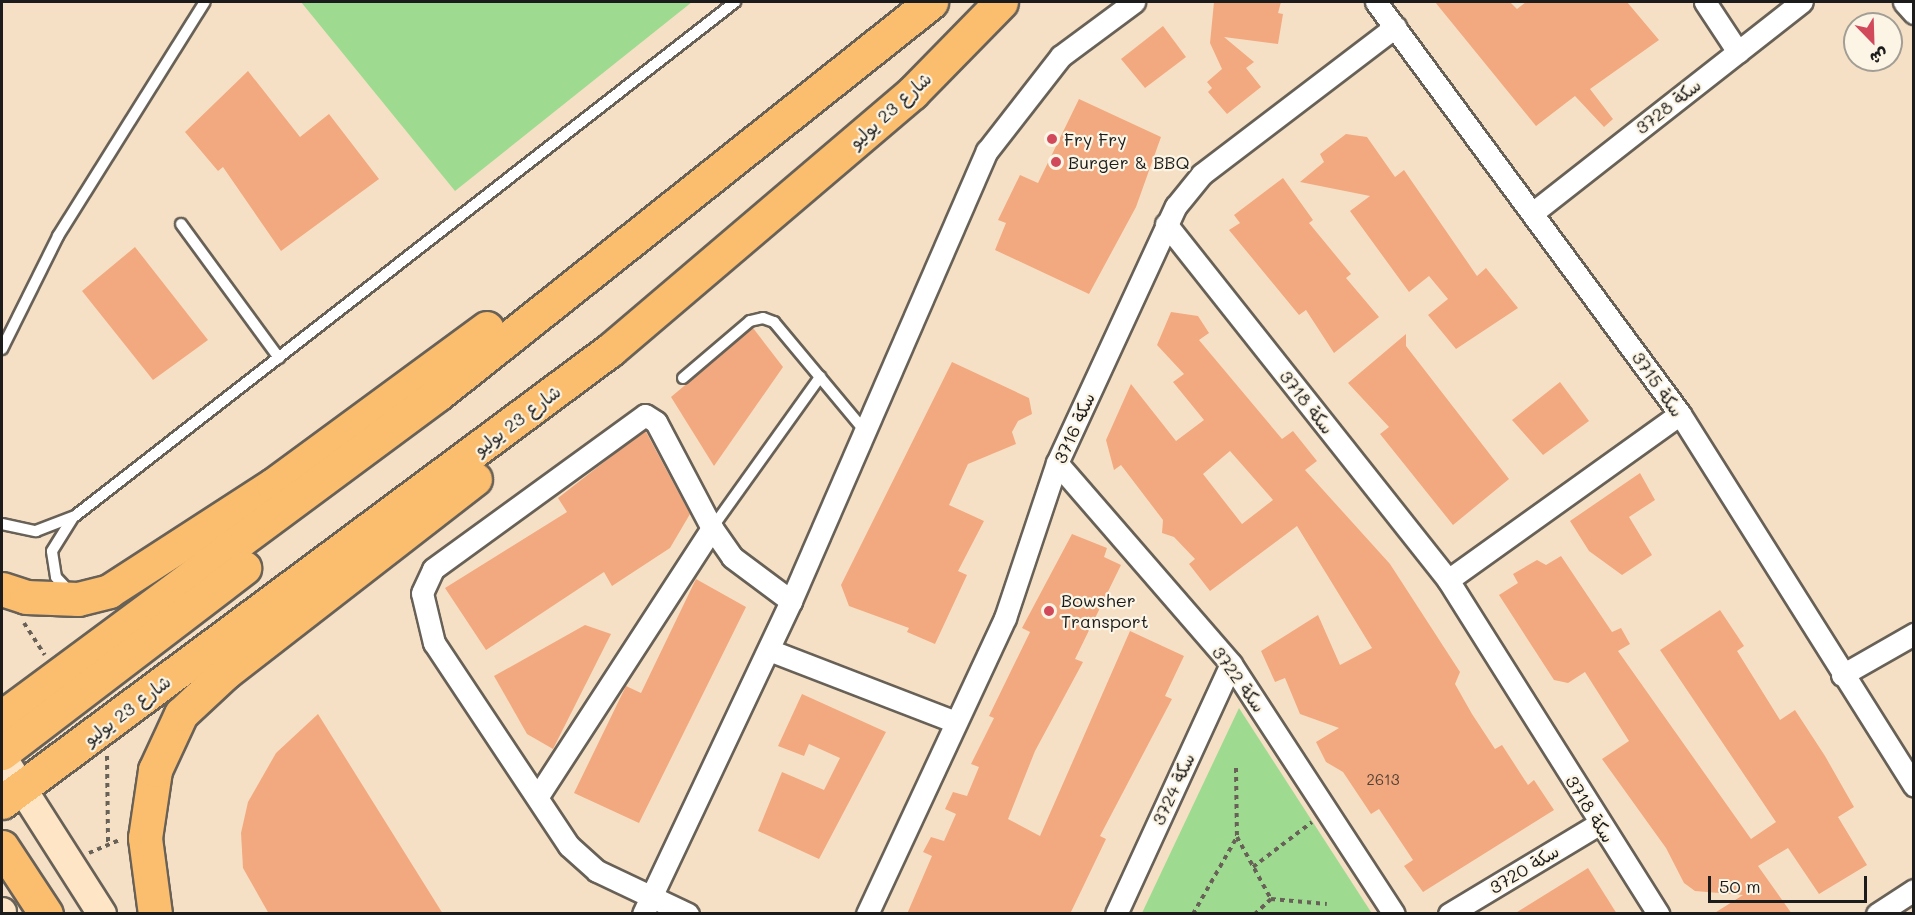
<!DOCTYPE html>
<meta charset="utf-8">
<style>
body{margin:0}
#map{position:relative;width:1915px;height:915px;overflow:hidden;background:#f6e0c5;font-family:Mali,"Playpen Sans Arabic",sans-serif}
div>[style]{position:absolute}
.green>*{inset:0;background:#9edb90}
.building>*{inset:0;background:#f2a97f}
.path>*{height:4px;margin-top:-2px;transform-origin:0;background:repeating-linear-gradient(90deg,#686157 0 4.5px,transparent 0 9px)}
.roads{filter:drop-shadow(2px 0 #686157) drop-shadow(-2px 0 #686157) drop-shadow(0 2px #686157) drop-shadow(0 -2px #686157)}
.service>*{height:10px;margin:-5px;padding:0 5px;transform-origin:5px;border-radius:5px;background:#fff}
.minor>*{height:21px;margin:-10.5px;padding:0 10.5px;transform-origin:10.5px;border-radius:10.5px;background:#fff}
.secondary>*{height:28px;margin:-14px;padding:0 14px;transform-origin:14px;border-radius:14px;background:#fde5c5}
.primary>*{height:33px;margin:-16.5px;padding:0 16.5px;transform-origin:16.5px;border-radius:16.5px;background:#fbbd6e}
.dots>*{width:16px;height:16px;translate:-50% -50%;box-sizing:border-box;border:3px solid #fcf5e5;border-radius:50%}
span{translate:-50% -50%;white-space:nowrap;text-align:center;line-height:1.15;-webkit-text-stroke:4.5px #fcf5e5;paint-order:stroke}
.number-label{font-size:15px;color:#523f35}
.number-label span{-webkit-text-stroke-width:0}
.street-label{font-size:18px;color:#1c1c1c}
.poi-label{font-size:18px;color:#1c1c1c}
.left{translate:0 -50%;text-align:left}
.frame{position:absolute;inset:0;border:3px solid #1c1c1c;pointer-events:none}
.north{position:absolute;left:1843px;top:12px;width:60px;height:60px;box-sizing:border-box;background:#fcf5e5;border:2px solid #a29e95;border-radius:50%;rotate:157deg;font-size:16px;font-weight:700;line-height:24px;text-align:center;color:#1c1c1c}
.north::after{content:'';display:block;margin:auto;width:21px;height:27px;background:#d1495b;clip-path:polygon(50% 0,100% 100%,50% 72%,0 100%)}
.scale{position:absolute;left:1708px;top:876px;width:159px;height:27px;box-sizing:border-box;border:3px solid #1c1c1c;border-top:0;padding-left:8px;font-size:18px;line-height:21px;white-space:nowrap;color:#1c1c1c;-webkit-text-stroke:4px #fcf5e5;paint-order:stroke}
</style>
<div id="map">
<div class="green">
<i style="clip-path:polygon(301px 2px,692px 2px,455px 191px)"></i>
<i style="clip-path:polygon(1239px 708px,1371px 912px,1369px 913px,1142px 913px)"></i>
</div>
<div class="building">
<i style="clip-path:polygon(1214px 2px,1281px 2px,1278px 13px,1283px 14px,1278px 44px,1224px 37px,1254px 62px,1246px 68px,1261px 87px,1227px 114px,1208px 92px,1212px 88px,1207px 82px,1222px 69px,1210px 43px)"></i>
<i style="clip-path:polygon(1435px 2px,1510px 2px,1517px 9px,1526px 2px,1627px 2px,1659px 40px,1590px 89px,1613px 119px,1604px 127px,1575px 96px,1536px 126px)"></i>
<i style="clip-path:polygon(1163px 26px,1186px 57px,1145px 88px,1121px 59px)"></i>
<i style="clip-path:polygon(248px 71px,300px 137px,329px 114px,379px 179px,281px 251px,223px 167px,218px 171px,185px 132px)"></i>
<i style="clip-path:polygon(1079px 99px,1161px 137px,1136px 207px,1089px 294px,995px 250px,1006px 223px,998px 220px,1020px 175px,1038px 183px)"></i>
<i style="clip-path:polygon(1346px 134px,1367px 137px,1395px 177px,1404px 170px,1477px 276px,1486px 268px,1518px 308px,1456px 349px,1428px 315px,1448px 299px,1429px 276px,1409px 292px,1350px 211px,1370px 196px,1300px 182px,1324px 162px,1320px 154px)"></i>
<i style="clip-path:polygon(1283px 178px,1313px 220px,1309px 223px,1351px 274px,1346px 278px,1379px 317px,1334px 353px,1306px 310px,1299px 315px,1229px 230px,1240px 223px,1234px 215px)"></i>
<i style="clip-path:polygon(135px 247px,208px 340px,153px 380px,82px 291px)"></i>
<i style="clip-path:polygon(evenodd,1171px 312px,1198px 316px,1209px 333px,1199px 340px,1282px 439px,1293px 431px,1317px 461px,1305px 470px,1390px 564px,1460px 672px,1455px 684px,1472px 714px,1495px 749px,1502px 745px,1528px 785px,1534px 780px,1554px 810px,1423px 892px,1404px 866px,1413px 860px,1379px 809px,1371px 814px,1343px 772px,1326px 762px,1316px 742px,1339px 728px,1300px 714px,1285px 678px,1275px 682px,1261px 651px,1318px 615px,1340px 665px,1372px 648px,1297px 526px,1210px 591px,1189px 564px,1195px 559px,1174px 537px,1162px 533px,1163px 520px,1121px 465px,1114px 470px,1106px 440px,1131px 384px,1176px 441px,1204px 420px,1173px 382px,1184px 374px,1157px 345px,1171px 312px,1230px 451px,1273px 500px,1242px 524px,1203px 474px,1230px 451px)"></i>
<i style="clip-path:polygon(753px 328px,783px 367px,714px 466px,671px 397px)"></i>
<i style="clip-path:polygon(1406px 334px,1406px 346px,1509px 479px,1453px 525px,1380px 434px,1389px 427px,1348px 383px)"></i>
<i style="clip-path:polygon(952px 362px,1029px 398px,1032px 414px,1018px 421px,1012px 432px,1016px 444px,968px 464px,949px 505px,984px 521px,958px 571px,967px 575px,935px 644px,907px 632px,909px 628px,849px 606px,841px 585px)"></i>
<i style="clip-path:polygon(1560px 382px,1589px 421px,1543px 455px,1512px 420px)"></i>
<i style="clip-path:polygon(645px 430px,690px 514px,670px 548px,612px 586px,604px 572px,486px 650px,445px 588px,567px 512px,558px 498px)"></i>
<i style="clip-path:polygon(1640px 473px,1655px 500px,1629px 517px,1652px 555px,1622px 575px,1589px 551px,1570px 521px)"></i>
<i style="clip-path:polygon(1072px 534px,1107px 548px,1104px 557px,1121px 565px,1075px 659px,1083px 662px,1035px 751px,1008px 819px,1040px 836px,1130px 631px,1184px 656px,1165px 696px,1172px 699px,1100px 836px,1106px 839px,1070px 914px,907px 914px,932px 856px,923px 852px,931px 837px,944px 841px,956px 814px,945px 809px,953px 792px,967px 796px,979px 767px,971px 764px,994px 718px,989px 716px,1030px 632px,1022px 628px)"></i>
<i style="clip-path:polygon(1561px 556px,1612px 632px,1621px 628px,1630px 644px,1618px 651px,1751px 839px,1776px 822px,1660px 650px,1720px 610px,1744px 646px,1737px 651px,1780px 720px,1795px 710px,1825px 756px,1854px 807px,1838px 817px,1867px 865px,1819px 894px,1788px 848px,1758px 866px,1792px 914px,1713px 914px,1743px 895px,1695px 891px,1684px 883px,1666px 848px,1602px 759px,1629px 741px,1585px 672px,1568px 683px,1554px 680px,1499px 595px,1518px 583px,1513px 574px,1537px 560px,1546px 565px)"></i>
<i style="clip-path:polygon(696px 579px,746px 607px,639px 823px,574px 793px,626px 686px,641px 693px)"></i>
<i style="clip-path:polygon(585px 625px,611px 634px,553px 749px,527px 734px,494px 676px)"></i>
<i style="clip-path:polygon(802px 694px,886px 732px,819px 859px,758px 831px,782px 772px,824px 790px,840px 758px,809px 744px,804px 756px,778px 746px)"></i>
<i style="clip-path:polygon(318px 714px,443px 914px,269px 914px,243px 868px,241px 833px,248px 802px,276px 753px)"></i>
<i style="clip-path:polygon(1588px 868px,1617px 914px,1514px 914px)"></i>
</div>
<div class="path">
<i style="left:24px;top:623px;width:38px;rotate:57deg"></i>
<i style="left:107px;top:756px;width:86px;rotate:89.3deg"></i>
<i style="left:1236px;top:768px;width:69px;rotate:89.2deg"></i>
<i style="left:89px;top:853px;width:34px;rotate:-23deg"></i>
<i style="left:1253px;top:867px;width:74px;rotate:-37.3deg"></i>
<i style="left:1271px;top:899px;width:56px;rotate:5.1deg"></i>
<i style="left:1193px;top:914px;width:89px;rotate:-60.3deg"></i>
<i style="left:1237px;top:837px;width:71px;rotate:61.3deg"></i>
<i style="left:1271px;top:899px;width:22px;rotate:137deg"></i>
</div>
<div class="roads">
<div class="service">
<i style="left:181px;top:224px;width:166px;rotate:53.8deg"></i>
<i style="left:2px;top:349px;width:126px;rotate:-63.6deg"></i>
<i style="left:58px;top:236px;width:276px;rotate:-57.9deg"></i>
<i style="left:683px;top:378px;width:88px;rotate:-40.4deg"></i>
<i style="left:750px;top:321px;width:13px;rotate:-13deg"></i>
<i style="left:763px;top:318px;width:12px;rotate:20deg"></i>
<i style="left:774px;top:322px;width:139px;rotate:50.2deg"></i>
<i style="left:2px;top:524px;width:35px;rotate:12deg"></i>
<i style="left:36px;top:531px;width:42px;rotate:-21deg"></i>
<i style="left:75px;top:516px;width:837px;rotate:-37.91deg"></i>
<i style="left:712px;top:528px;width:186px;rotate:-54.4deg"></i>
<i style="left:69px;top:591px;width:19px;rotate:-133deg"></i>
<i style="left:56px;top:577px;width:26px;rotate:-99deg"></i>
<i style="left:52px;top:551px;width:38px;rotate:-58deg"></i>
</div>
<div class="minor">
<i style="left:1376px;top:2px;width:512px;rotate:53.58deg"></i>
<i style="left:1680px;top:414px;width:439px;rotate:57.8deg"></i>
<i style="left:1705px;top:2px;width:60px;rotate:56.6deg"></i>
<i style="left:1904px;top:2px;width:15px;rotate:48deg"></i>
<i style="left:1535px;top:211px;width:339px;rotate:-38.1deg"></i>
<i style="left:1166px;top:224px;width:454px;rotate:51.6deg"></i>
<i style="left:1448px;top:580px;width:395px;rotate:57.8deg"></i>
<i style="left:1057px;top:463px;width:266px;rotate:49.1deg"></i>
<i style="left:1231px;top:664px;width:298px;rotate:56.9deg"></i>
<i style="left:1448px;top:580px;width:285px;rotate:-35.6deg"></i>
<i style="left:769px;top:650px;width:200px;rotate:21.1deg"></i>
<i style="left:1842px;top:675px;width:83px;rotate:-29.7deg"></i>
<i style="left:538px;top:796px;width:320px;rotate:-57deg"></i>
<i style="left:712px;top:528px;width:35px;rotate:55deg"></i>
<i style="left:732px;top:557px;width:74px;rotate:36.7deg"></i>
<i style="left:643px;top:914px;width:346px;rotate:-64.7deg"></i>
<i style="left:791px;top:601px;width:491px;rotate:-66.5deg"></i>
<i style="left:987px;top:151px;width:120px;rotate:-52.1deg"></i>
<i style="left:1061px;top:56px;width:91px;rotate:-36.5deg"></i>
<i style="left:688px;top:914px;width:101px;rotate:-154.7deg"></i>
<i style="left:597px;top:871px;width:38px;rotate:-138deg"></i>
<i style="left:569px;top:846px;width:244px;rotate:-123.6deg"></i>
<i style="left:434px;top:643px;width:51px;rotate:-103.5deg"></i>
<i style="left:422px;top:593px;width:26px;rotate:-65deg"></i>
<i style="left:433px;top:569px;width:262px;rotate:-36deg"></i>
<i style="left:645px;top:415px;width:13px;rotate:32deg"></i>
<i style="left:656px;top:422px;width:120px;rotate:62.2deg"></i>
<i style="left:867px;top:914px;width:327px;rotate:-65deg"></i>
<i style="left:1005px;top:618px;width:163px;rotate:-71.5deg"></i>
<i style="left:1057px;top:463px;width:283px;rotate:-65.2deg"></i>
<i style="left:1176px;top:206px;width:41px;rotate:-50.9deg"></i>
<i style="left:1202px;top:174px;width:243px;rotate:-37.3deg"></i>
<i style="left:1116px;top:914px;width:275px;rotate:-65.3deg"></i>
<i style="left:1449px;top:914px;width:175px;rotate:-31deg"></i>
<i style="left:1877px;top:914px;width:44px;rotate:-33deg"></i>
</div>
<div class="secondary">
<i style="left:2px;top:757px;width:186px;rotate:57.5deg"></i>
<i style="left:2px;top:912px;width:2px;rotate:90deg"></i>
</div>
<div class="primary">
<i style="left:2px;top:589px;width:25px;rotate:18deg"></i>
<i style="left:26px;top:597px;width:52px;rotate:2.2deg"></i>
<i style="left:78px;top:599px;width:32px;rotate:-14deg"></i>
<i style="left:109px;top:591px;width:195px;rotate:-32.9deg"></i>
<i style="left:273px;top:485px;width:265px;rotate:-36.3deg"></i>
<i style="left:2px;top:717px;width:543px;rotate:-36.53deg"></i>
<i style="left:438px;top:394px;width:630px;rotate:-38.49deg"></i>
<i style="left:2px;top:753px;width:305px;rotate:-37.4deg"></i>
<i style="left:2px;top:802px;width:758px;rotate:-36.63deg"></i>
<i style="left:610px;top:350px;width:397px;rotate:-40.4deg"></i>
<i style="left:912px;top:93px;width:127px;rotate:-45.6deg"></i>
<i style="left:2px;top:847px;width:80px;rotate:56.7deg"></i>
<i style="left:155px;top:914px;width:77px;rotate:-97.5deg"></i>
<i style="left:145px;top:838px;width:69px;rotate:-81.6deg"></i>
<i style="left:155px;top:770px;width:62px;rotate:-65.1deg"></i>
<i style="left:181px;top:714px;width:62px;rotate:-43deg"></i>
<i style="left:226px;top:672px;width:315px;rotate:-37.8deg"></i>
</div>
</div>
<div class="dots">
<i style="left:1052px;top:139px;background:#d1495b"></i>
<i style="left:1056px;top:162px;background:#d1495b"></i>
<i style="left:1049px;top:611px;background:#d1495b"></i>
</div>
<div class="number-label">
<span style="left:1383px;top:780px">2613</span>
</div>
<div class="street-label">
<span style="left:1668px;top:106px;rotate:-38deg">سكة 3728</span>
<span style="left:890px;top:110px;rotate:-42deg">شارع 23 يوليو</span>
<span style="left:1658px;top:384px;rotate:55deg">سكة 3715</span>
<span style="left:1307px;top:402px;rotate:52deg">سكة 3718</span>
<span style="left:517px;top:420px;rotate:-37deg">شارع 23 يوليو</span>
<span style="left:1074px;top:428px;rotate:-66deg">سكة 3716</span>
<span style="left:1239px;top:679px;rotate:54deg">سكة 3722</span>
<span style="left:127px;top:710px;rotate:-37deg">شارع 23 يوليو</span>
<span style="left:1173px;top:789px;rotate:-65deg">سكة 3724</span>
<span style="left:1590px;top:809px;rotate:58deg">سكة 3718</span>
<span style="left:1524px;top:869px;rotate:-31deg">سكة 3720</span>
</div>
<div class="poi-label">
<span class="left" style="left:1064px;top:139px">Fry Fry</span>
<span class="left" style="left:1068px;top:162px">Burger &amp; BBQ</span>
<span class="left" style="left:1061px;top:611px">Bowsher<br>Transport</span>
</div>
<div class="frame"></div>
<div class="north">ش</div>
<div class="scale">50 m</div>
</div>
